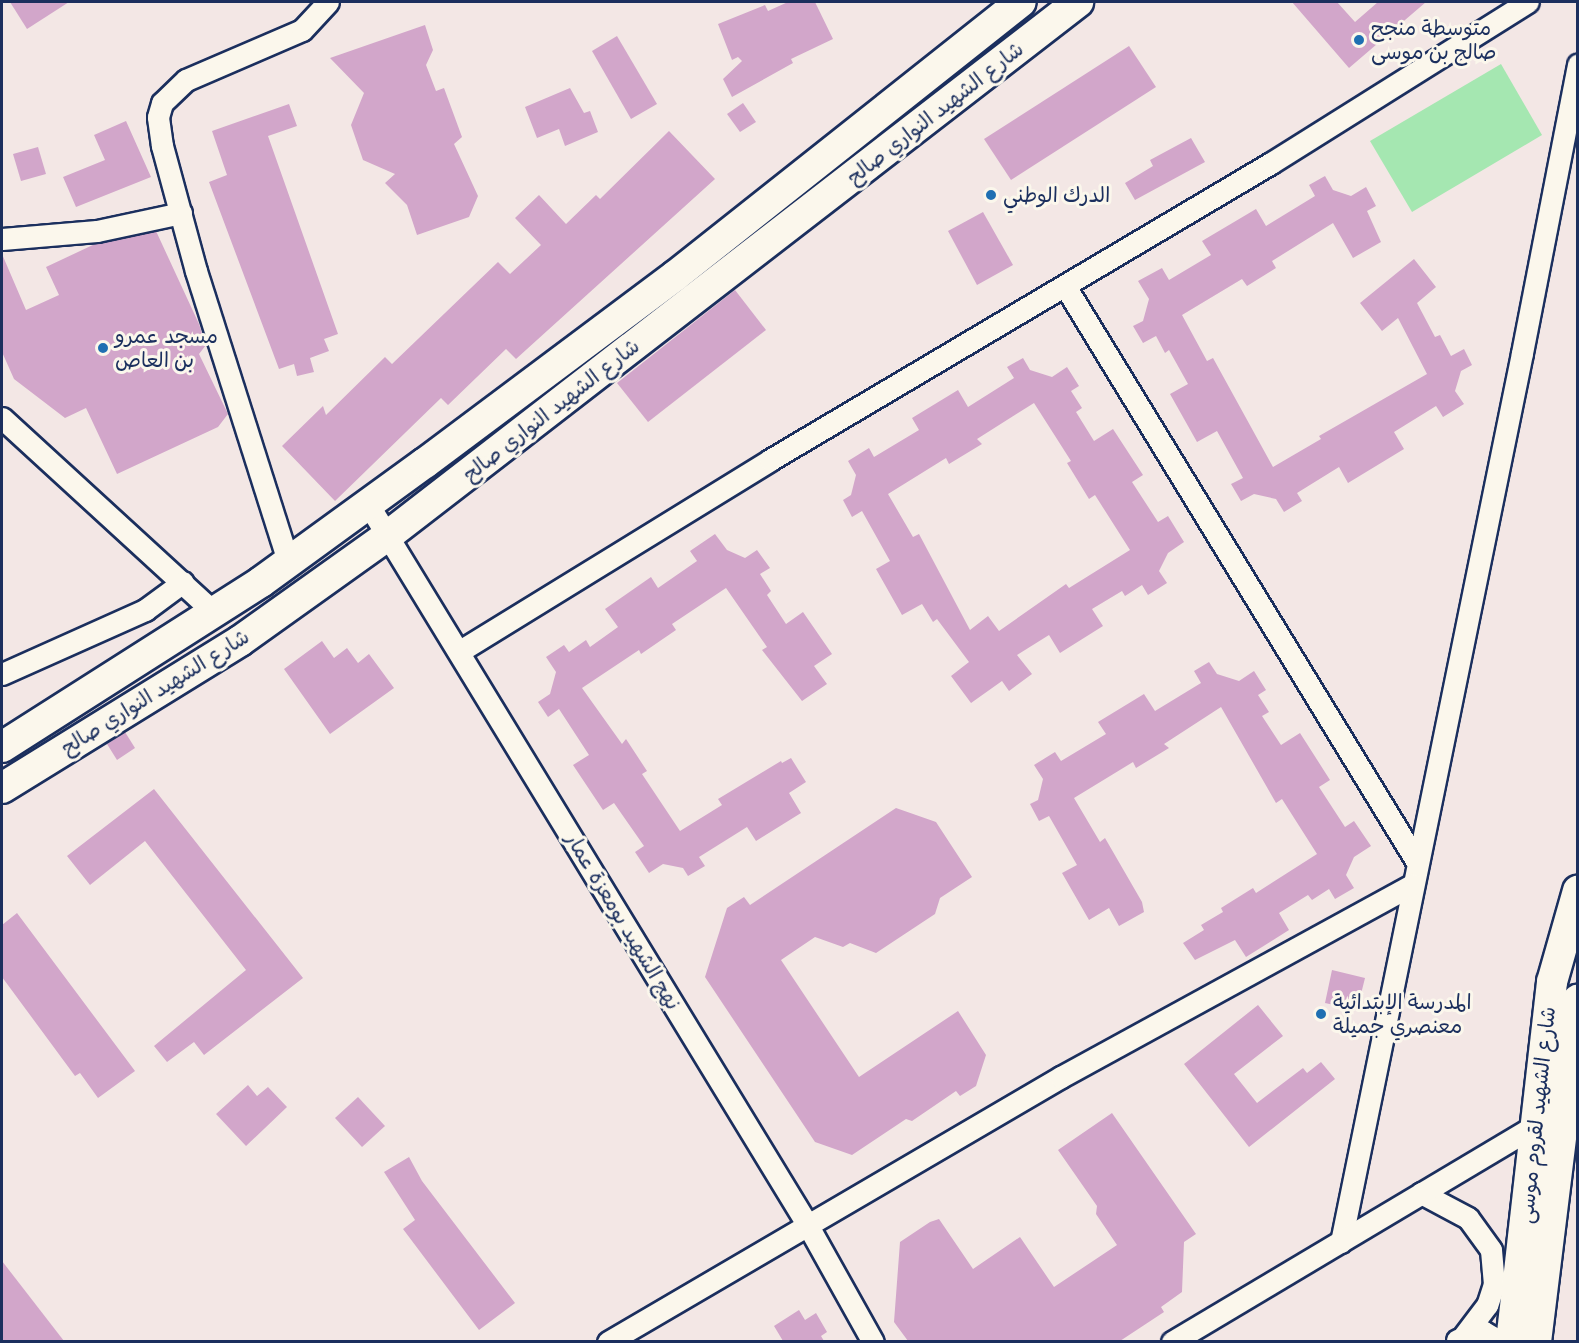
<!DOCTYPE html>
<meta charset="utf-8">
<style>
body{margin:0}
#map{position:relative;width:1579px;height:1343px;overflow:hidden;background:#f3e7e5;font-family:Caveat,"Playpen Sans Arabic",sans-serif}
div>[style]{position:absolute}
.green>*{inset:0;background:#a5e7b1}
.building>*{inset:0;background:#d2a6ca}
.roads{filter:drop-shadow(2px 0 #1b2f5e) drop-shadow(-2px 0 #1b2f5e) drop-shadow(0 2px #1b2f5e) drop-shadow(0 -2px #1b2f5e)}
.street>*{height:21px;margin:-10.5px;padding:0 10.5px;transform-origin:10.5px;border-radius:10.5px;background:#fbf7ec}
.secondary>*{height:30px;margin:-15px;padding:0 15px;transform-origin:15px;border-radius:15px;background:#fbf7ec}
.dots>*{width:16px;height:16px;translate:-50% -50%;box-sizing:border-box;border:3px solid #fbf7ec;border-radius:50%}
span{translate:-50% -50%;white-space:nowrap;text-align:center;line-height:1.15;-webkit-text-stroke:6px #fbf7ec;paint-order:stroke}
.poi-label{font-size:21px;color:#1b2f5e}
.left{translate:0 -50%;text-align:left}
.street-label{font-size:21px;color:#1b2f5e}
.frame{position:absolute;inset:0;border:3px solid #1b2f5e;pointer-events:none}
</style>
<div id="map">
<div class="green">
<i style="clip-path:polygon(1501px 64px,1542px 135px,1412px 212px,1370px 141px)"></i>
</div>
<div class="building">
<i style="clip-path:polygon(10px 2px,69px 2px,27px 29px)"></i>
<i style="clip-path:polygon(788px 2px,815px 2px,833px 39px,791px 59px,793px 63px,732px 97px,723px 79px,742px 61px,738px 57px,732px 60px,718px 24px,765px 5px,768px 11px)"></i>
<i style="clip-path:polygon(1292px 2px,1337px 2px,1355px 22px,1378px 2px,1426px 2px,1349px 68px)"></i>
<i style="clip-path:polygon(425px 25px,433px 50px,426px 65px,436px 91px,444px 88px,462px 137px,454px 144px,478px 196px,469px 217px,417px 235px,407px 205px,385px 183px,395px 174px,363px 160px,351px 125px,364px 93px,330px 58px)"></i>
<i style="clip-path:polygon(617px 36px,657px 104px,631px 119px,592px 51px)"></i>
<i style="clip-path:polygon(1129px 46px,1156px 87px,1011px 180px,984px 139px)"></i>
<i style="clip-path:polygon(570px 88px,584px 113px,590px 111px,598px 132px,565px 146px,559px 129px,537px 138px,525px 107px)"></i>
<i style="clip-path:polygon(743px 103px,756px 122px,740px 132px,727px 114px)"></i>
<i style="clip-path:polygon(289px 104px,297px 126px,268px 136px,338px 334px,324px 339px,329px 351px,310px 358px,314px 372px,297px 376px,294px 364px,279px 369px,209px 182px,227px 175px,212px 131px)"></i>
<i style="clip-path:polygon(126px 121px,151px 177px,76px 207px,63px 177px,105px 160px,94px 135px)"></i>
<i style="clip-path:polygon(669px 131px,715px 179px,516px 359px,506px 349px,448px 405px,441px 398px,335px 501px,282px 446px,323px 406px,326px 415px,385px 357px,392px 364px,498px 262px,510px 274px,541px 245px,515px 218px,539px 195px,566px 224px,596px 195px,600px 199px)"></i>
<i style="clip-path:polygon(1191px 138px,1205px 162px,1135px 200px,1125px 183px,1153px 166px,1150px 160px)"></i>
<i style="clip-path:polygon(38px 147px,46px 174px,21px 181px,13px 154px)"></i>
<i style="clip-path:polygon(1325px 176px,1333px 190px,1351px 196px,1366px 187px,1376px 206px,1367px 211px,1381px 242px,1353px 258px,1333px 223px,1272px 261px,1276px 268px,1247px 286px,1242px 279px,1182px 315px,1207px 361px,1213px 358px,1273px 467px,1321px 439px,1319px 436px,1427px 374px,1398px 318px,1382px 331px,1360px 303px,1414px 259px,1436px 287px,1417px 303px,1435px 337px,1440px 335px,1451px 356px,1464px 349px,1472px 365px,1461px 371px,1455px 391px,1464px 404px,1443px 417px,1436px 406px,1394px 432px,1404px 449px,1348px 483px,1339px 467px,1297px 493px,1302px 501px,1284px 512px,1276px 499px,1254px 494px,1241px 501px,1231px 484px,1243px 478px,1217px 431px,1197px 442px,1170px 394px,1188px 384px,1169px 350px,1165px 353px,1156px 336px,1143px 343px,1133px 326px,1143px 321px,1149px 299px,1138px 281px,1162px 268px,1169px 280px,1211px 255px,1202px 241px,1256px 209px,1266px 226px,1315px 196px,1309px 185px)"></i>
<i style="clip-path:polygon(983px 212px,1013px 265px,977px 285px,948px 231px)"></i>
<i style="clip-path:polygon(156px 231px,199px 324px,206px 345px,199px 354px,228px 414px,218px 427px,117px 474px,86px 408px,65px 418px,14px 379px,2px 352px,2px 254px,26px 310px,59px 295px,46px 267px,95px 244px)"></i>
<i style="clip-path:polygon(735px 290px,766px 330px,648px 422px,617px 383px)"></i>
<i style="clip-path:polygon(evenodd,1023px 358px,1030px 370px,1052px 377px,1067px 367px,1079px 386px,1071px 391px,1082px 408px,1076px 412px,1094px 441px,1113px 429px,1143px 475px,1132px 482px,1158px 522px,1168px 516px,1184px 542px,1168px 553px,1159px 571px,1167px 583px,1148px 595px,1142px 585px,1125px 596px,1122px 591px,1092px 609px,1103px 626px,1060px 653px,1049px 635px,1017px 655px,1032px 674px,1009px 691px,1002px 681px,971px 703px,951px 676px,969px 662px,937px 619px,933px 622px,922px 604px,902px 615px,876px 569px,890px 561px,862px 511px,852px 517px,843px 500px,851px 495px,856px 475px,848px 461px,869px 448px,874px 457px,919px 430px,912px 418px,958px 390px,968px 407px,1014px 378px,1007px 367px,1023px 358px,1034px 403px,1071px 461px,1067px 463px,1089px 499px,1095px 495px,1130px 550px,1069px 588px,1066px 584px,999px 631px,988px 616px,970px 630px,919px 534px,913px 537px,888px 494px,946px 458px,949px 464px,982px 444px,977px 439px,1034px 403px)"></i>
<i style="clip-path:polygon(715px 534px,727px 550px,745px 558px,757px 550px,770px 568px,760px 574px,771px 591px,767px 595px,786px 624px,803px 612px,832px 654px,814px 666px,827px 684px,802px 701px,762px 650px,767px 647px,726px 588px,672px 624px,676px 630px,641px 654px,639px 650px,582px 688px,622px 744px,626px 739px,647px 771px,642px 774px,680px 831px,722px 805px,718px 799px,781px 761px,782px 763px,791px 758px,806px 782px,789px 793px,801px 813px,756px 841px,747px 827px,699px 857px,705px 866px,688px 876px,683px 868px,663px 864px,649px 873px,635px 852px,644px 846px,614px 803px,603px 810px,573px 765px,589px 755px,559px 709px,548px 717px,538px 702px,550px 694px,556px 672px,546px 657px,564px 645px,569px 652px,586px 640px,590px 647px,618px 627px,605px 609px,651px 577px,658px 588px,697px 561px,690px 551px)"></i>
<i style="clip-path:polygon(322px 641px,334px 658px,347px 648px,358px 663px,369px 654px,394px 688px,330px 734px,284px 669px)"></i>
<i style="clip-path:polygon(1209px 662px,1217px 674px,1239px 681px,1254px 671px,1266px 690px,1258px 695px,1269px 712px,1262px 716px,1281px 745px,1300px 733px,1330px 780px,1319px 787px,1345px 827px,1354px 821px,1371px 846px,1354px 857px,1346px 875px,1354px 888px,1335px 899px,1329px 889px,1312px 900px,1308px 895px,1279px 913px,1289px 930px,1246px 957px,1235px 940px,1195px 960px,1183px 943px,1204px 930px,1201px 925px,1223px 912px,1221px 908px,1253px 888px,1256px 893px,1317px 854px,1282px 799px,1276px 803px,1221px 707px,1164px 744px,1169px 748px,1136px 768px,1133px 762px,1074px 798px,1100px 842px,1105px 838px,1142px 902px,1144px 912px,1119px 926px,1109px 908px,1089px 920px,1062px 873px,1077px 865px,1049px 816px,1039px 821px,1030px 804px,1038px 800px,1043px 779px,1034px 765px,1055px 752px,1061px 761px,1106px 734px,1098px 722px,1144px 694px,1155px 711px,1201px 683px,1194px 671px)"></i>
<i style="clip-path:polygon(125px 732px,135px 748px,117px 760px,107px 744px)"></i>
<i style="clip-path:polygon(154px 789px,303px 978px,204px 1055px,194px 1042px,167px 1062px,154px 1046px,246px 970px,145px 841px,90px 885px,67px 856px)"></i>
<i style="clip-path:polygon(896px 808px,936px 822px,972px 877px,940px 898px,935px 914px,876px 953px,850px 943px,843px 947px,815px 937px,781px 960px,859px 1077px,958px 1011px,986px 1055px,976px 1086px,960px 1096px,956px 1091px,912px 1121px,906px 1119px,852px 1155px,815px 1142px,705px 977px,727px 908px,744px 897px,750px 905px)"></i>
<i style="clip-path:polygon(17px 913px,135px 1071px,98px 1098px,80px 1073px,75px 1076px,2px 977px,2px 925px)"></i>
<i style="clip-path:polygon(1332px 970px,1365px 978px,1357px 1010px,1325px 1003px)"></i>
<i style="clip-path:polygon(1258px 1005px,1283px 1036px,1234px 1074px,1257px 1103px,1303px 1068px,1307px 1073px,1321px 1062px,1335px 1079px,1249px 1147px,1184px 1064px)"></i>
<i style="clip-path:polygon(248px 1085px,257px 1096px,268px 1087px,287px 1107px,246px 1146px,216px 1114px)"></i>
<i style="clip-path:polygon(358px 1097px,385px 1126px,362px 1147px,335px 1118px)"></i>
<i style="clip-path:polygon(1112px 1113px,1196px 1234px,1184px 1242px,1182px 1292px,1161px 1307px,1164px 1312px,1120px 1341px,908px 1341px,894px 1322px,900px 1242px,930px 1222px,939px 1219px,973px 1269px,1020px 1237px,1054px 1287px,1117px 1245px,1096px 1214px,1097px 1206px,1058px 1150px)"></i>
<i style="clip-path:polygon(409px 1157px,422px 1181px,515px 1303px,479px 1330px,403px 1229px,415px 1220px,384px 1172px)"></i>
<i style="clip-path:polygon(2px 1261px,64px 1341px,2px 1341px)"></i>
<i style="clip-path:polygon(799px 1310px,805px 1320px,816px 1313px,827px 1332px,821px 1336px,824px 1341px,783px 1341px,774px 1326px)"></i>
</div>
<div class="roads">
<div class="street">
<i style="left:2px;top:239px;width:95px;rotate:-4.8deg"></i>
<i style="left:97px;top:231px;width:86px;rotate:-12.1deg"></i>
<i style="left:1065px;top:286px;width:675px;rotate:58.57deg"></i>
<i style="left:2px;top:418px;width:289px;rotate:42.5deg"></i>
<i style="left:368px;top:504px;width:843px;rotate:58.63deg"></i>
<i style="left:807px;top:1224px;width:135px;rotate:60.8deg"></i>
<i style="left:288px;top:561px;width:304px;rotate:-107.6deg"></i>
<i style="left:196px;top:271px;width:130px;rotate:-105.2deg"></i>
<i style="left:162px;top:146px;width:29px;rotate:-98deg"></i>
<i style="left:158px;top:117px;width:15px;rotate:-74deg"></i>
<i style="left:162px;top:103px;width:33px;rotate:-44deg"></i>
<i style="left:186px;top:80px;width:126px;rotate:-23.3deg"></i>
<i style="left:302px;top:30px;width:38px;rotate:-47deg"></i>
<i style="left:460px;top:651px;width:364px;rotate:-31.6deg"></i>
<i style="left:770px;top:460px;width:582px;rotate:-30.66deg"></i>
<i style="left:1271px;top:163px;width:303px;rotate:-32.1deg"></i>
<i style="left:2px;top:674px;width:157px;rotate:-24.1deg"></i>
<i style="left:145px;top:610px;width:47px;rotate:-36.4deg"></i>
<i style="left:1421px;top:1193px;width:53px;rotate:28deg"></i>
<i style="left:1468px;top:1218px;width:39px;rotate:54deg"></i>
<i style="left:1491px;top:1250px;width:34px;rotate:85deg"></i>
<i style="left:1494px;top:1284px;width:22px;rotate:108deg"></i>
<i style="left:1487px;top:1305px;width:39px;rotate:127deg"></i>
<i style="left:1341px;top:1242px;width:907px;rotate:-78.49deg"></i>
<i style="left:1522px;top:353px;width:294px;rotate:-79deg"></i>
<i style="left:1457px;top:1340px;width:28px;rotate:-17deg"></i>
<i style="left:1484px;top:1332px;width:20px;rotate:30deg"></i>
<i style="left:608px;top:1342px;width:525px;rotate:-30.33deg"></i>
<i style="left:1061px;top:1077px;width:401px;rotate:-28.7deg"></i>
<i style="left:1172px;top:1342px;width:425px;rotate:-30.8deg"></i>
</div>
<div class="secondary">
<i style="left:2px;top:747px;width:307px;rotate:-32.5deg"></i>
<i style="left:261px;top:582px;width:203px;rotate:-36deg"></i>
<i style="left:425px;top:463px;width:312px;rotate:-36.8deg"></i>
<i style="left:675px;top:276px;width:441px;rotate:-38.4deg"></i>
<i style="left:2px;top:788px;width:280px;rotate:-31.7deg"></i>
<i style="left:240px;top:641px;width:184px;rotate:-35.5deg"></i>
<i style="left:390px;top:534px;width:870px;rotate:-37.71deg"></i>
<i style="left:1511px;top:1342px;width:362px;rotate:-83.5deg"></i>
<i style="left:1552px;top:982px;width:95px;rotate:-74.1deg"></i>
<i style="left:1536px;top:1342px;width:345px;rotate:-83deg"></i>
</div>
</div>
<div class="dots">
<i style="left:1359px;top:40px;background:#1f6fb2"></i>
<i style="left:991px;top:195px;background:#1f6fb2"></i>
<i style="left:103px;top:348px;background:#1f6fb2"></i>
<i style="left:1321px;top:1014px;background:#1f6fb2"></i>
</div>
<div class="poi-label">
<span class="left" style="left:1371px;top:40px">متوسطة منجح<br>صالح بن موسى</span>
<span class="left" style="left:1003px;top:195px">الدرك الوطني</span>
<span class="left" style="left:115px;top:348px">مسجد عمرو<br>بن العاص</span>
<span class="left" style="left:1333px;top:1014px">المدرسة الإبتدائية<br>معنصري جميلة</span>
</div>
<div class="street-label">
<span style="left:935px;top:113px;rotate:-38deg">شارع الشهيد النواري صالح</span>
<span style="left:551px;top:410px;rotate:-38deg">شارع الشهيد النواري صالح</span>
<span style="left:155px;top:692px;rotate:-32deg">شارع الشهيد النواري صالح</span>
<span style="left:623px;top:921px;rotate:59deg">نهج الشهيد بومعزة عمار</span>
<span style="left:1537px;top:1115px;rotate:-84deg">شارع الشهيد لقروم موسى</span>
</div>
<div class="frame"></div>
</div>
